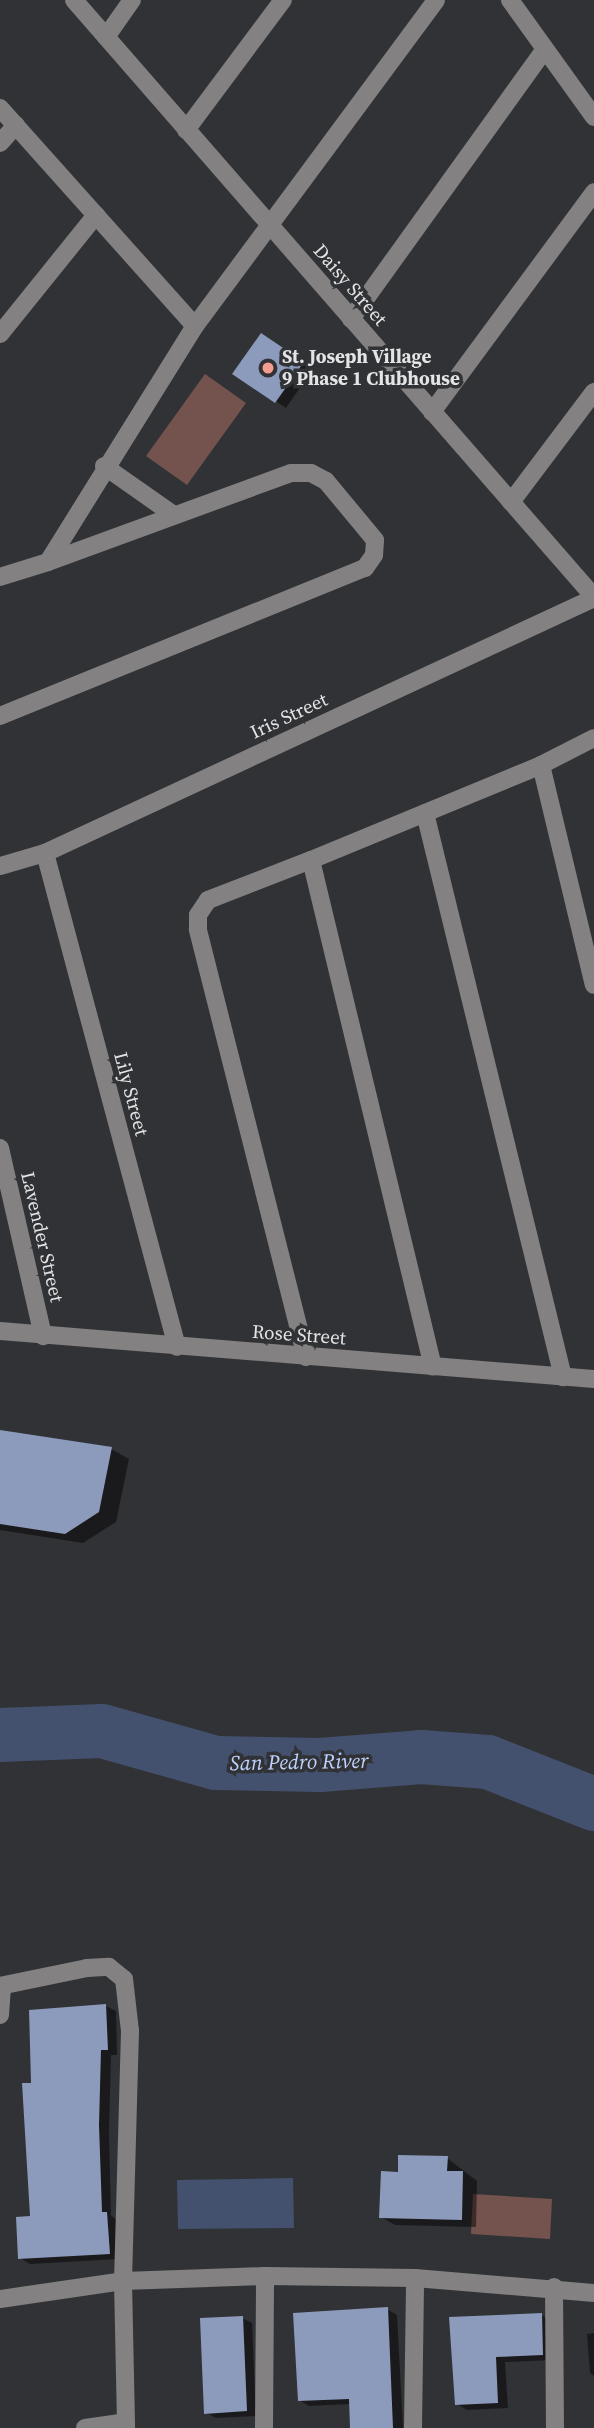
<!DOCTYPE html>
<style>
body{margin:0}
#map{position:relative;width:594px;height:2428px;overflow:hidden;background:#313235;font-family:"Source Serif 4",serif}
div>[style]{position:absolute}
.green>*{inset:0;background:#74534e}
.water>*{inset:0;background:#44516e}
.shadow>*{inset:0;background:#0007}
.river>*{height:54px;margin:-27px;padding:0 27px;transform-origin:27px;border-radius:27px;background:#44516e}
.building>*{inset:0;background:#8c9bbc}
.minor>*{height:18px;margin:-9px;padding:0 9px;transform-origin:9px;border-radius:9px;background:#838181}
.dots>*{width:19px;height:19px;translate:-50% -50%;box-sizing:border-box;border:4px solid #313235;border-radius:50%}
span{translate:-50% -50%;white-space:nowrap;text-align:center;line-height:1.15;-webkit-text-stroke:7px #313235;paint-order:stroke}
.street-label{font-size:19px;color:#e3e4e6}
.poi-label{font-size:19px;color:#e3e4e6;font-weight:700}
.left{translate:0 -50%;text-align:left}
.water-label{font-size:21px;color:#bfd3ff;font-style:italic}
</style>
<div id="map">
<div class="green">
<i style="clip-path:polygon(205px 374px,246px 403px,187px 485px,146px 456px)"></i>
<i style="clip-path:polygon(473px 2194px,552px 2199px,550px 2239px,471px 2234px)"></i>
</div>
<div class="water">
<i style="clip-path:polygon(293px 2178px,294px 2228px,178px 2229px,177px 2180px)"></i>
</div>
<div class="shadow">
<i style="clip-path:polygon(271px 341px,313px 369px,286px 408px,235px 374px)"></i>
<i style="clip-path:polygon(0 1432px,111px 1449px,129px 1459px,116px 1522px,83px 1543px,0 1530px)"></i>
<i style="clip-path:polygon(106px 2006px,116px 2011px,117px 2055px,111px 2055px,109px 2132px,111px 2216px,117px 2220px,119px 2259px,30px 2264px,20px 2258px,32px 2218px,33px 2084px)"></i>
<i style="clip-path:polygon(447px 2158px,477px 2181px,476px 2227px,395px 2225px,381px 2217px)"></i>
<i style="clip-path:polygon(387px 2309px,397px 2315px,403px 2428px,352px 2428px,351px 2404px,309px 2406px,299px 2400px)"></i>
<i style="clip-path:polygon(541px 2315px,551px 2320px,553px 2360px,505px 2362px,508px 2408px,467px 2410px,457px 2404px,451px 2319px)"></i>
<i style="clip-path:polygon(242px 2318px,252px 2323px,256px 2416px,216px 2418px,206px 2413px)"></i>
<i style="clip-path:polygon(594px 2333px,594px 2376px,590px 2373px,587px 2334px)"></i>
</div>
<div class="river">
<i style="left:0;top:1735px;width:102px;rotate:-2.2deg"></i>
<i style="left:102px;top:1731px;width:118px;rotate:15.7deg"></i>
<i style="left:216px;top:1763px;width:104px;rotate:1.1deg"></i>
<i style="left:320px;top:1765px;width:101px;rotate:-4.5deg"></i>
<i style="left:421px;top:1757px;width:67px;rotate:4.3deg"></i>
<i style="left:488px;top:1762px;width:114px;rotate:21.6deg"></i>
</div>
<div class="building">
<i style="clip-path:polygon(261px 333px,304px 362px,275px 403px,232px 374px)"></i>
<i style="clip-path:polygon(0 1430px,112px 1447px,99px 1512px,65px 1534px,0 1524px)"></i>
<i style="clip-path:polygon(106px 2004px,108px 2050px,101px 2050px,99px 2125px,102px 2212px,107px 2212px,110px 2254px,18px 2259px,16px 2217px,30px 2216px,22px 2083px,31px 2083px,29px 2010px)"></i>
<i style="clip-path:polygon(398px 2155px,448px 2156px,447px 2171px,463px 2171px,462px 2220px,379px 2218px,381px 2171px,398px 2172px)"></i>
<i style="clip-path:polygon(388px 2307px,393px 2428px,350px 2428px,349px 2399px,298px 2401px,293px 2313px)"></i>
<i style="clip-path:polygon(542px 2313px,543px 2355px,496px 2357px,498px 2403px,455px 2405px,449px 2317px)"></i>
<i style="clip-path:polygon(243px 2316px,247px 2411px,204px 2414px,200px 2318px)"></i>
</div>
<div class="minor">
<i style="left:74px;top:0;width:792px;rotate:48.94deg"></i>
<i style="left:510px;top:0;width:144px;rotate:54.3deg"></i>
<i style="left:106px;top:37px;width:45px;rotate:-54.9deg"></i>
<i style="left:0;top:108px;width:292px;rotate:48.2deg"></i>
<i style="left:186px;top:130px;width:162px;rotate:-53.3deg"></i>
<i style="left:0;top:143px;width:24px;rotate:-48deg"></i>
<i style="left:351px;top:319px;width:331px;rotate:-54.3deg"></i>
<i style="left:0;top:334px;width:153px;rotate:-51.1deg"></i>
<i style="left:432px;top:412px;width:273px;rotate:-53.6deg"></i>
<i style="left:104px;top:466px;width:85px;rotate:35deg"></i>
<i style="left:511px;top:502px;width:138px;rotate:-53deg"></i>
<i style="left:0;top:577px;width:50px;rotate:-17.4deg"></i>
<i style="left:48px;top:562px;width:278px;rotate:-58.1deg"></i>
<i style="left:195px;top:326px;width:405px;rotate:-53.5deg"></i>
<i style="left:0;top:716px;width:394px;rotate:-22.1deg"></i>
<i style="left:365px;top:568px;width:16px;rotate:-55deg"></i>
<i style="left:374px;top:555px;width:15px;rotate:-86deg"></i>
<i style="left:375px;top:540px;width:77px;rotate:-129.7deg"></i>
<i style="left:326px;top:481px;width:17px;rotate:-152deg"></i>
<i style="left:311px;top:473px;width:20px;rotate:180deg"></i>
<i style="left:291px;top:473px;width:259px;rotate:159.9deg"></i>
<i style="left:541px;top:765px;width:226px;rotate:76.5deg"></i>
<i style="left:425px;top:813px;width:581px;rotate:76.25deg"></i>
<i style="left:45px;top:853px;width:511px;rotate:75.04deg"></i>
<i style="left:311px;top:860px;width:249px;rotate:-22.4deg"></i>
<i style="left:541px;top:765px;width:59px;rotate:-27deg"></i>
<i style="left:0;top:866px;width:47px;rotate:-16.1deg"></i>
<i style="left:45px;top:853px;width:605px;rotate:-24.91deg"></i>
<i style="left:0;top:1148px;width:193px;rotate:77.1deg"></i>
<i style="left:0;top:1331px;width:596px;rotate:4.62deg"></i>
<i style="left:306px;top:1357px;width:441px;rotate:-104.2deg"></i>
<i style="left:198px;top:929px;width:14px;rotate:-90deg"></i>
<i style="left:198px;top:915px;width:18px;rotate:-56deg"></i>
<i style="left:208px;top:900px;width:110px;rotate:-21.2deg"></i>
<i style="left:311px;top:860px;width:521px;rotate:76.47deg"></i>
<i style="left:0;top:1986px;width:89px;rotate:-11.7deg"></i>
<i style="left:87px;top:1968px;width:22px;rotate:-3deg"></i>
<i style="left:109px;top:1967px;width:19px;rotate:39deg"></i>
<i style="left:124px;top:1979px;width:52px;rotate:83.4deg"></i>
<i style="left:130px;top:2031px;width:250px;rotate:91.6deg"></i>
<i style="left:123px;top:2281px;width:147px;rotate:88.8deg"></i>
<i style="left:0;top:2015px;width:29px;rotate:-86deg"></i>
<i style="left:554px;top:2287px;width:141px;rotate:89.6deg"></i>
<i style="left:0;top:2299px;width:124px;rotate:-8.3deg"></i>
<i style="left:123px;top:2281px;width:142px;rotate:-2deg"></i>
<i style="left:265px;top:2276px;width:150px;rotate:0.8deg"></i>
<i style="left:415px;top:2278px;width:180px;rotate:4.8deg"></i>
<i style="left:85px;top:2428px;width:41px;rotate:-8.3deg"></i>
<i style="left:264px;top:2428px;width:152px;rotate:-89.6deg"></i>
<i style="left:413px;top:2428px;width:150px;rotate:-89.2deg"></i>
</div>
<div class="dots">
<i style="left:268px;top:368px;background:#f59c90"></i>
</div>
<div class="street-label">
<span style="left:350px;top:285px;rotate:49deg">Daisy Street</span>
<span style="left:289px;top:716px;rotate:-25deg">Iris Street</span>
<span style="left:131px;top:1094px;rotate:75deg">Lily Street</span>
<span style="left:42px;top:1237px;rotate:77deg">Lavender Street</span>
<span style="left:299px;top:1335px;rotate:4deg">Rose Street</span>
</div>
<div class="poi-label">
<span class="left" style="left:282px;top:368px">St. Joseph Village<br>9 Phase 1 Clubhouse</span>
</div>
<div class="water-label">
<span style="left:299px;top:1762px;rotate:-1deg">San Pedro River</span>
</div>
</div>
